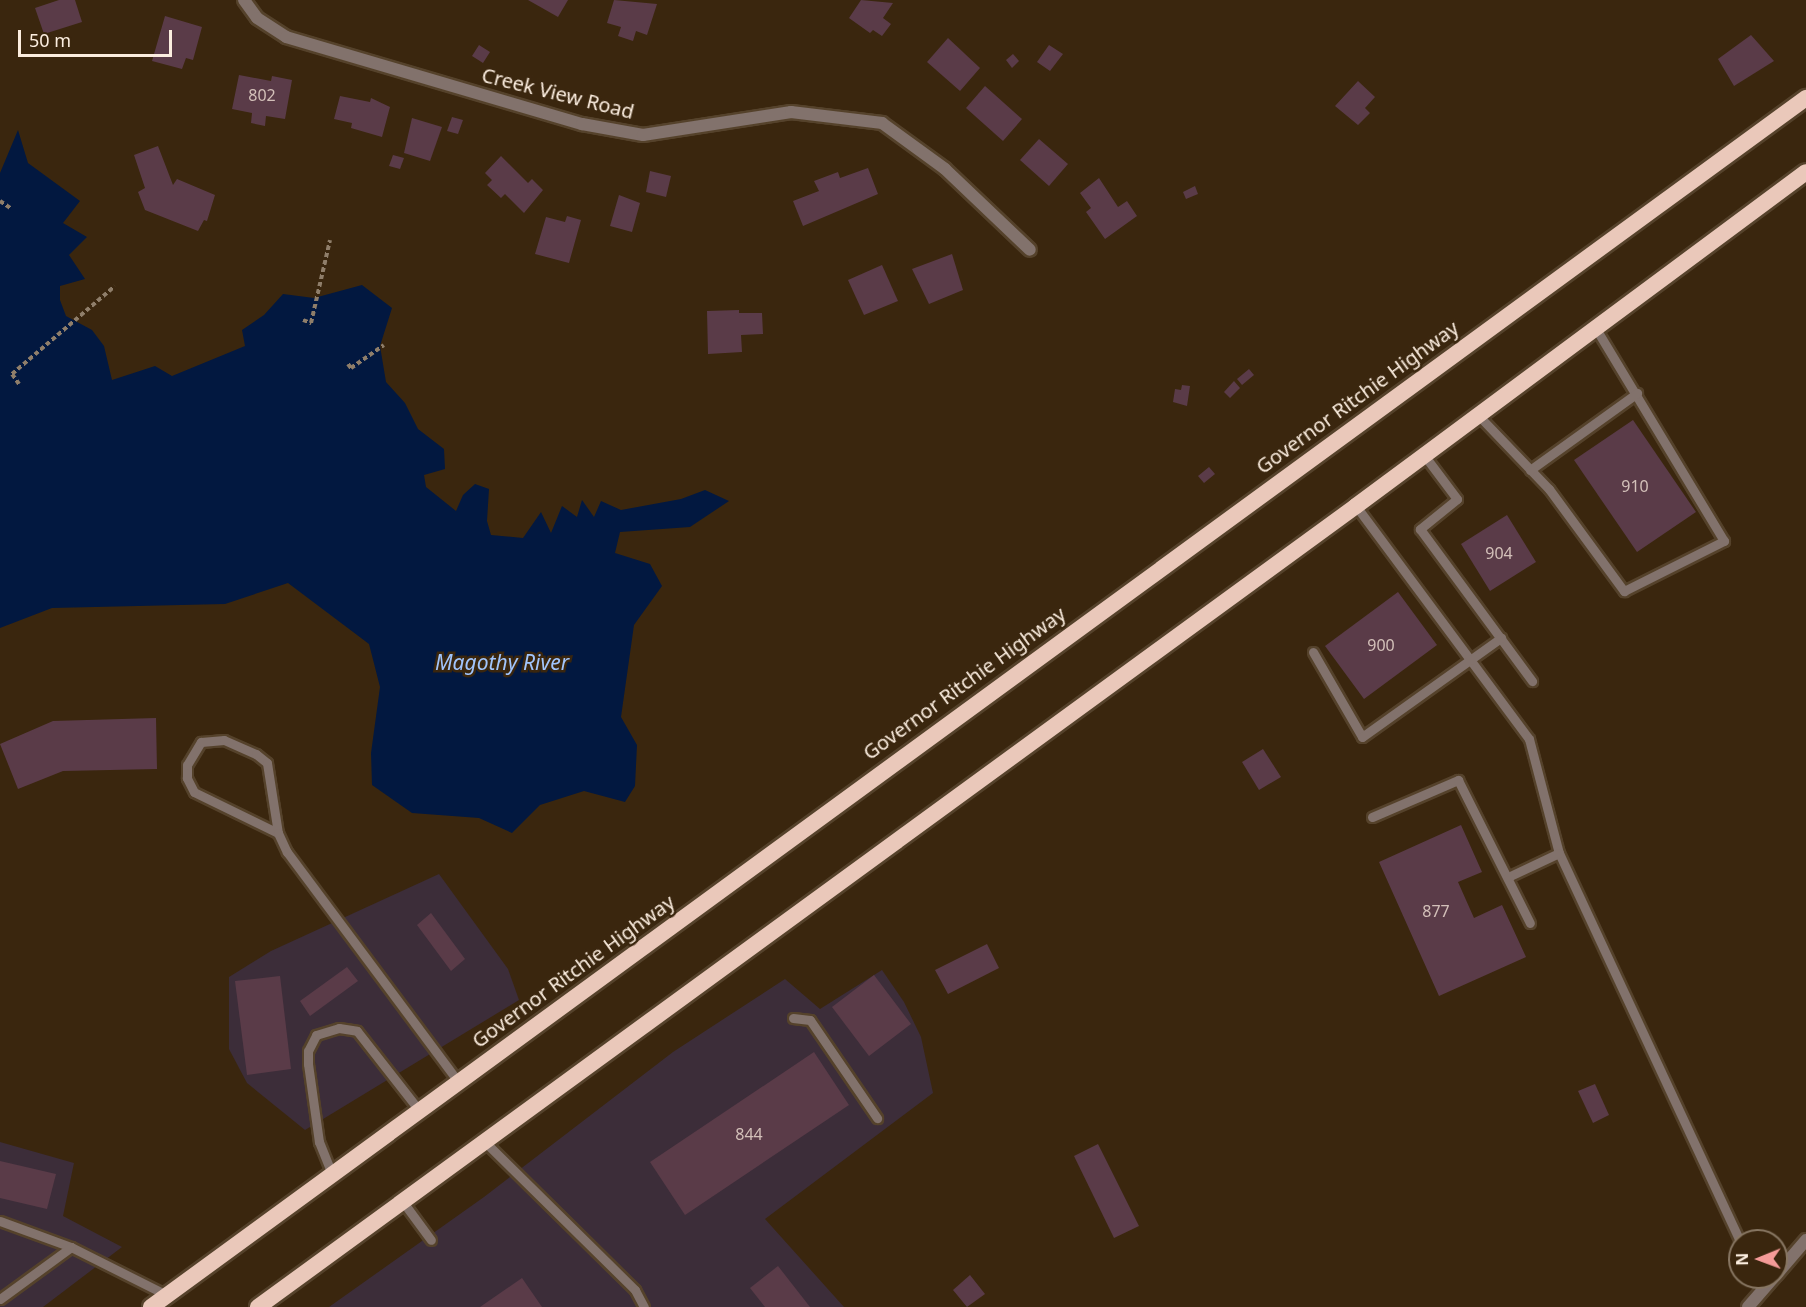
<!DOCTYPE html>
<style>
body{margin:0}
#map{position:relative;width:1806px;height:1307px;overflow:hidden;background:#3a260e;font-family:"Noto Sans",sans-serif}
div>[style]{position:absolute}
.commercial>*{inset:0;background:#3c2d39}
.water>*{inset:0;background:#021840}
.building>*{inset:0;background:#5a3b48}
.path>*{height:4px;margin-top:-2px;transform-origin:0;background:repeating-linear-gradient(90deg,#8f7e6a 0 4.5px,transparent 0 7.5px)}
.roads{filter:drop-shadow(2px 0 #55422b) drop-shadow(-2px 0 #55422b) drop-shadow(0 2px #55422b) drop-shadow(0 -2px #55422b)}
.service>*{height:9px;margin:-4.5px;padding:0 4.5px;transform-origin:4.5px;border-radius:4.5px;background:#82726c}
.minor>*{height:12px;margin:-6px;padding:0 6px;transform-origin:6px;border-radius:6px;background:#82726c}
.tertiary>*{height:12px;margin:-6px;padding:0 6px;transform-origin:6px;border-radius:6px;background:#82726c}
.trunk>*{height:16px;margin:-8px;padding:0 8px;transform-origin:8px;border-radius:8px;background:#eac8ba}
span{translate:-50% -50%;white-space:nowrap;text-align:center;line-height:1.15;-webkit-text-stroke:5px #3a260e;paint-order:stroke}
.number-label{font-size:16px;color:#d3c0b9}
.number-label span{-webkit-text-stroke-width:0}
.street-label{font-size:20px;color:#fbeddf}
.water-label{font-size:21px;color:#a1c5fd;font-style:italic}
.north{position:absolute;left:1728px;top:1229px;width:60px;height:60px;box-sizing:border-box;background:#3a260e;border:2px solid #877662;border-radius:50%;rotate:269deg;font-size:16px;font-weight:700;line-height:24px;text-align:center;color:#fbeddf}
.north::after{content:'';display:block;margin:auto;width:21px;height:27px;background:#f59b98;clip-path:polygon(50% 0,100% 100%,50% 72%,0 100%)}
.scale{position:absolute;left:18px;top:30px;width:154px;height:27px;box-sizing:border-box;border:3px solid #fbeddf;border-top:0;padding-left:8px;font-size:18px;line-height:21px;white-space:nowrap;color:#fbeddf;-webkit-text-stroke:4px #3a260e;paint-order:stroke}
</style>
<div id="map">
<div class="commercial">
<i style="clip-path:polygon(439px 874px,508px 969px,519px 1000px,305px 1130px,247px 1083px,229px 1049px,229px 977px,271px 951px)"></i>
<i style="clip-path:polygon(882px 970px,904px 1002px,921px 1037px,933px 1093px,765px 1219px,844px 1307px,329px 1307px,484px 1197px,673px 1052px,785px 979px,820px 1009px)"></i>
<i style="clip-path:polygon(0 1142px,74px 1163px,63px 1216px,122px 1247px,43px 1307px,0 1307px)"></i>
</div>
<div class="water">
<i style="clip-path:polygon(18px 130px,28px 163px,80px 201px,63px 223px,87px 237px,69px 255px,85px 279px,60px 286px,60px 300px,66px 316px,92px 330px,104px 346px,112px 380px,155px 366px,172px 376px,245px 346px,242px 330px,264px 315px,283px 294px,314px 298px,362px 285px,392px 308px,380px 346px,386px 382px,405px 403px,418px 429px,444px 449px,445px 469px,424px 475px,426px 487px,456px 511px,463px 495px,475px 484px,489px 489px,487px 521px,491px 535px,523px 538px,541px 512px,551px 533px,562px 506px,577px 517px,582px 500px,594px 517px,601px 501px,621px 510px,681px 499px,705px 490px,729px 501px,690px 527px,620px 532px,615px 553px,650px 564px,662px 586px,634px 625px,621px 717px,637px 745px,635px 786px,625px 802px,584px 791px,540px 805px,512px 833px,479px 818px,412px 813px,372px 785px,371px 753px,380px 687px,369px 644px,288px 583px,225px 604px,52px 608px,0 628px,0 173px)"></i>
</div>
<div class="building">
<i style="clip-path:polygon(59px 0,75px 0,82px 22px,44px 34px,35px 8px)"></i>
<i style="clip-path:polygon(528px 0,568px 0,558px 17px)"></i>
<i style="clip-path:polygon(614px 0,657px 4px,647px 35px,636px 31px,633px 41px,618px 36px,621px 27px,607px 23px)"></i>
<i style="clip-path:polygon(861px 0,893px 3px,883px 18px,891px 24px,882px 36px,873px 30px,870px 33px,849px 18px)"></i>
<i style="clip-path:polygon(165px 16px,202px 27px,193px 60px,186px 58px,182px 69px,152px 61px)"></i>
<i style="clip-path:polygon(1751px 35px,1774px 61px,1734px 86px,1718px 59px)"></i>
<i style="clip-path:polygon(948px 38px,980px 68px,960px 91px,927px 62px)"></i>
<i style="clip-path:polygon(479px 45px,490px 52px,483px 63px,472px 56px)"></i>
<i style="clip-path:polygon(1049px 45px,1063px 54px,1050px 71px,1037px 62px)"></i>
<i style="clip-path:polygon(1013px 54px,1019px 61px,1012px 68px,1006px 60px)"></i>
<i style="clip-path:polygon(239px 75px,271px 81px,272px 76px,292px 80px,285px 119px,266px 116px,265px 126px,251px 123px,252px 113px,232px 109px)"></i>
<i style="clip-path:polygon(1358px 81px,1375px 97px,1365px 108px,1370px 113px,1358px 125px,1335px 106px)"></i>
<i style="clip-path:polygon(985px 86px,1022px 119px,1003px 141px,966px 108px)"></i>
<i style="clip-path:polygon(340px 96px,370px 102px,371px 98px,390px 107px,382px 137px,351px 128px,352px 123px,334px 119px)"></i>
<i style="clip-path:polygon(452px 117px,463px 120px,458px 134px,447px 131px)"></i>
<i style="clip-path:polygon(412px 118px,442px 127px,430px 161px,404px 153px)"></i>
<i style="clip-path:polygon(1039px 139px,1068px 164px,1049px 186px,1020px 160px)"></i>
<i style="clip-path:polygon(158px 146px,173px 185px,177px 179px,215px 195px,207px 221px,204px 220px,198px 231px,145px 210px,138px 192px,145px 188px,134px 155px)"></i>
<i style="clip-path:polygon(393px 155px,404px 158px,400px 169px,389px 166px)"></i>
<i style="clip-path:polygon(501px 156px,528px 183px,532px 179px,543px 190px,524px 213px,505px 194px,501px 198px,487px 185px,492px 180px,485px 173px)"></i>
<i style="clip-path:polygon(868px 168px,878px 194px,803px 226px,793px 201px,819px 191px,814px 181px,838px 172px,840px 178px)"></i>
<i style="clip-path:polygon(650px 171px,671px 176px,666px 197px,646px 192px)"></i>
<i style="clip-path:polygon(1099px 178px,1118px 207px,1127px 201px,1137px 216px,1105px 239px,1086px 212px,1091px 208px,1080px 193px)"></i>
<i style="clip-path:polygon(1195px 186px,1198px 194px,1186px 199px,1183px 192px)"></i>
<i style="clip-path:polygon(619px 195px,640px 203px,632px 232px,610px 226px)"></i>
<i style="clip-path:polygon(567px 216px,581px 220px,569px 263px,535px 254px,546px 217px,565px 222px)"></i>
<i style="clip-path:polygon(952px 254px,963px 290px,929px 304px,912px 269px)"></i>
<i style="clip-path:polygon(882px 265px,898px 301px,864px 315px,848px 280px)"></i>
<i style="clip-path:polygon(739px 310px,739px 313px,762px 313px,763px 334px,741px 335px,742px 352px,708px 354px,707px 311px)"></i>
<i style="clip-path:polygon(1249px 369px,1254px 375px,1242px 385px,1237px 379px)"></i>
<i style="clip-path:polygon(1234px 381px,1240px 388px,1230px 398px,1224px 392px)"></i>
<i style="clip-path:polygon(1182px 385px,1190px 386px,1187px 406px,1173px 402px,1175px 389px,1181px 390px)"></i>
<i style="clip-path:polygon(1633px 420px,1696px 512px,1637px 552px,1574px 460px)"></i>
<i style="clip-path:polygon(1209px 467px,1215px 474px,1204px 483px,1198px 476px)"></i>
<i style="clip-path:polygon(1507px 515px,1536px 562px,1490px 591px,1461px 544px)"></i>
<i style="clip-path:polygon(1398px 592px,1437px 645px,1364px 699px,1325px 646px)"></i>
<i style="clip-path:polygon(156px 718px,157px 769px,63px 771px,18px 789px,0 744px,53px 721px)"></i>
<i style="clip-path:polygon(1263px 749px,1281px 777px,1259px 790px,1242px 762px)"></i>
<i style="clip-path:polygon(1461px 825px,1482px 872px,1458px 882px,1474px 918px,1502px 905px,1526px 957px,1439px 996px,1379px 862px)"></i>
<i style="clip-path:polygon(431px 913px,465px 959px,451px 971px,417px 925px)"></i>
<i style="clip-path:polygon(987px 944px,999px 968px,948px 994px,935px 970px)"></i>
<i style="clip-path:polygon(347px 967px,358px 981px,310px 1016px,300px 1001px)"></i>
<i style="clip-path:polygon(874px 975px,911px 1024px,869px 1056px,832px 1007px)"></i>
<i style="clip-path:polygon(280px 976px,291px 1069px,247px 1075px,235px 981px)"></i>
<i style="clip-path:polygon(814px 1052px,849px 1105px,685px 1215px,650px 1162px)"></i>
<i style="clip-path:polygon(1595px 1084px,1609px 1115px,1593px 1123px,1578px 1091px)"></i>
<i style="clip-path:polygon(1098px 1144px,1139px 1226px,1114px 1238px,1074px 1156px)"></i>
<i style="clip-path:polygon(0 1161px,56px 1174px,47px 1209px,0 1198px)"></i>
<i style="clip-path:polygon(778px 1266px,810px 1307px,765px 1307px,750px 1288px)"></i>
<i style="clip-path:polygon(970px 1275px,985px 1294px,967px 1307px,953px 1290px)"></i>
<i style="clip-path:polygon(522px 1278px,542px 1307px,480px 1307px)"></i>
</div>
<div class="path">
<i style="left:0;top:201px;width:14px;rotate:34deg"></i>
<i style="left:303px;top:320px;width:9px;rotate:21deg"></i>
<i style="left:311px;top:323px;width:85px;rotate:-77.1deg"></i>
<i style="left:348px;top:364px;width:5px;rotate:53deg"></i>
<i style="left:351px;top:368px;width:40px;rotate:-34.9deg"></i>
<i style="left:19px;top:384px;width:12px;rotate:-125deg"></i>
<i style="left:12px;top:374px;width:135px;rotate:-40.5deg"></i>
</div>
<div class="roads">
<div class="service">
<i style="left:1478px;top:415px;width:103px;rotate:46.2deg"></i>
<i style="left:1549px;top:489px;width:127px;rotate:53.7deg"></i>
<i style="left:1624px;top:591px;width:112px;rotate:-26.6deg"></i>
<i style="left:1724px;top:541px;width:250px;rotate:-121.1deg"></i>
<i style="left:1424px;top:455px;width:55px;rotate:53.1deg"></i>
<i style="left:1457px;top:499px;width:48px;rotate:141deg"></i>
<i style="left:1420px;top:529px;width:189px;rotate:53.6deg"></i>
<i style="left:1530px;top:470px;width:132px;rotate:-35.7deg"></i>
<i style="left:1356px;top:506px;width:290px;rotate:53.4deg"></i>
<i style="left:1529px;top:739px;width:118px;rotate:75.3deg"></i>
<i style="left:1559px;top:853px;width:429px;rotate:65deg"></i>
<i style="left:1313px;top:652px;width:98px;rotate:60deg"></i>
<i style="left:1362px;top:737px;width:171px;rotate:-35.5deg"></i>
<i style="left:1372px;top:817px;width:94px;rotate:-23.3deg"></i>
<i style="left:1458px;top:780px;width:160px;rotate:63.3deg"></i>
<i style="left:278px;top:833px;width:93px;rotate:-154deg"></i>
<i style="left:194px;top:792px;width:16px;rotate:-117deg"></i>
<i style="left:187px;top:778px;width:13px;rotate:-90deg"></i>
<i style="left:187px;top:765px;width:27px;rotate:-59deg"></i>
<i style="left:201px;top:742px;width:23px;rotate:-5deg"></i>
<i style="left:224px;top:740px;width:35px;rotate:24deg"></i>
<i style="left:256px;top:754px;width:14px;rotate:39deg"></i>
<i style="left:267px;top:763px;width:71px;rotate:81.1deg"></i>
<i style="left:278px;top:833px;width:21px;rotate:65deg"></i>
<i style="left:287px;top:852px;width:286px;rotate:53.3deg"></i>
<i style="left:1508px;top:877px;width:56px;rotate:-25.2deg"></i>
<i style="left:793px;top:1018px;width:17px;rotate:7deg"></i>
<i style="left:810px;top:1020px;width:119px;rotate:55.6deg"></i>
<i style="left:485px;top:1142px;width:211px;rotate:44.6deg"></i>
<i style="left:635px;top:1290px;width:19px;rotate:62deg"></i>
<i style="left:332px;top:1174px;width:35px;rotate:-112deg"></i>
<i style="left:319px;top:1142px;width:79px;rotate:-98deg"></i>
<i style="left:308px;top:1064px;width:13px;rotate:-90deg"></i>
<i style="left:308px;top:1051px;width:18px;rotate:-63deg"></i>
<i style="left:316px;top:1035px;width:24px;rotate:-17deg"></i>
<i style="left:339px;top:1028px;width:18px;rotate:9deg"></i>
<i style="left:357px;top:1031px;width:100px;rotate:51.9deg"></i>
<i style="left:403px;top:1202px;width:47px;rotate:53.6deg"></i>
<i style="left:0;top:1221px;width:76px;rotate:20.1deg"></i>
<i style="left:71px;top:1247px;width:107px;rotate:26.6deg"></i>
<i style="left:1756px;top:1277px;width:15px;rotate:62deg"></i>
<i style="left:0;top:1299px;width:88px;rotate:-36.2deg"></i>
</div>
<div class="minor">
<i style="left:244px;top:0;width:22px;rotate:54deg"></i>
<i style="left:257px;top:18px;width:35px;rotate:33deg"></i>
<i style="left:286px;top:37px;width:309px;rotate:16.4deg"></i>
<i style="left:582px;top:124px;width:62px;rotate:10.2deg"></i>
<i style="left:643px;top:135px;width:150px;rotate:-8.8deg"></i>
<i style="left:791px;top:112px;width:92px;rotate:6.9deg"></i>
<i style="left:882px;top:123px;width:78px;rotate:36.1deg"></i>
<i style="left:945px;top:169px;width:117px;rotate:43.6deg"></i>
</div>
<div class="tertiary">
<i style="left:1776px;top:1275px;width:46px;rotate:-49.4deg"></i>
<i style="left:1748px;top:1307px;width:40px;rotate:-49deg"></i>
</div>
<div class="trunk">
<i style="left:151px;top:1307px;width:2050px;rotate:-36.15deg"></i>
<i style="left:258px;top:1307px;width:1359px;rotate:-36.11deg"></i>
<i style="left:1356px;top:506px;width:560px;rotate:-36.58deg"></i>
</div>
</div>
<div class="number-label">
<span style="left:262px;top:95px">802</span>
<span style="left:1635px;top:486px">910</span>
<span style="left:1499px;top:553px">904</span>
<span style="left:1381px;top:645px">900</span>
<span style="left:1436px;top:911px">877</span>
<span style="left:749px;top:1134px">844</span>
</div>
<div class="street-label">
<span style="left:558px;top:93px;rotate:14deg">Creek View Road</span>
<span style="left:1357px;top:397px;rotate:-36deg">Governor Ritchie Highway</span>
<span style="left:964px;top:683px;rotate:-36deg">Governor Ritchie Highway</span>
<span style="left:573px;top:971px;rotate:-36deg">Governor Ritchie Highway</span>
</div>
<div class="water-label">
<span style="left:502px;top:662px">Magothy River</span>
</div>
<div class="north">N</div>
<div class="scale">50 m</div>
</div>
